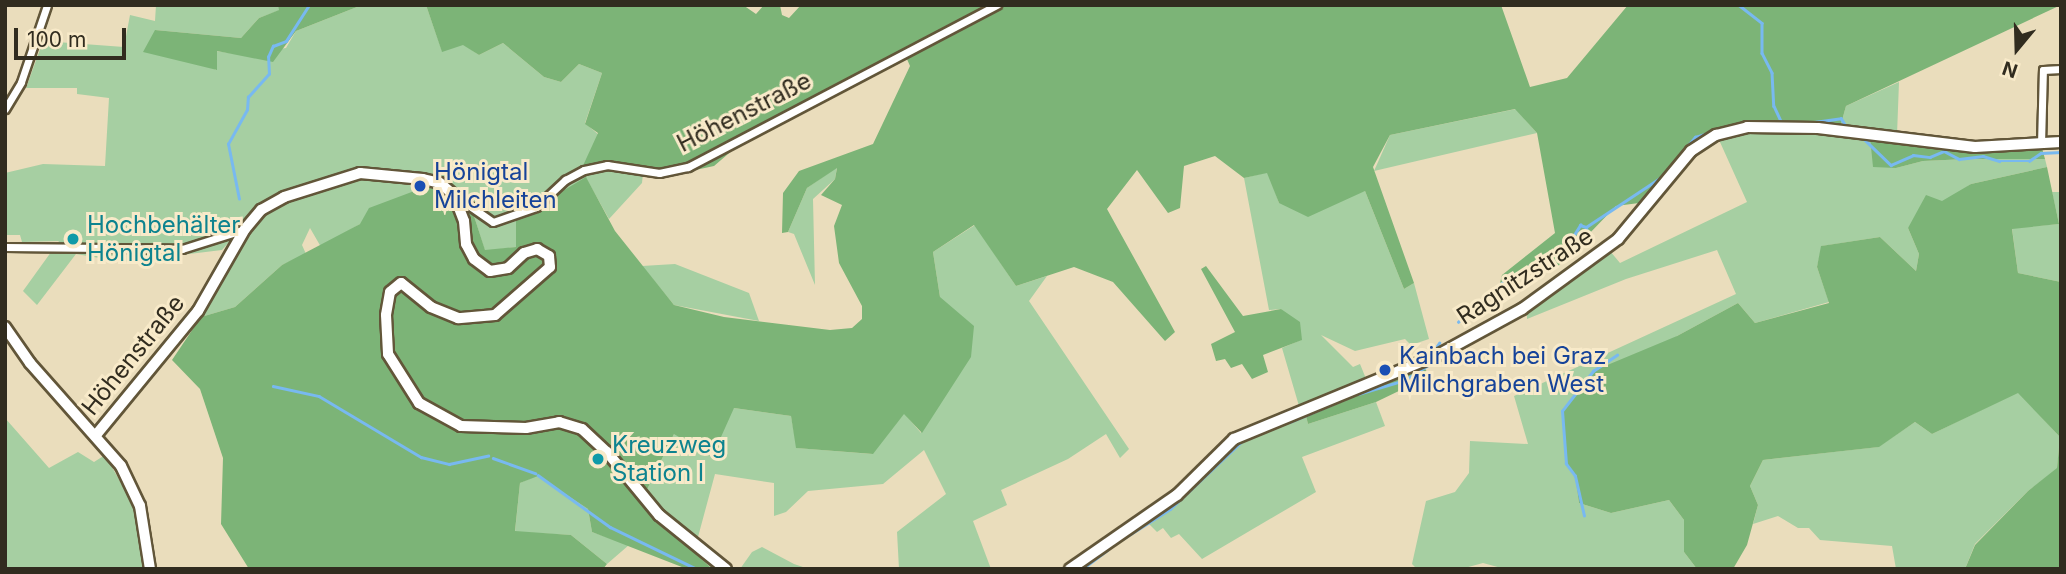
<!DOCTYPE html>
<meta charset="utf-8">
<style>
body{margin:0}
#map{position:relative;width:2066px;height:574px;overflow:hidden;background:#eaddbc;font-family:Inter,sans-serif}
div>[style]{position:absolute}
.green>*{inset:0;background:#a6cfa2}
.forest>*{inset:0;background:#7cb477}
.stream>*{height:2.5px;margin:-1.25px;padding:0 1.25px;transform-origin:1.25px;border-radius:1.25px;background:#78b9f0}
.roads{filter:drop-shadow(2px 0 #625639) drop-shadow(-2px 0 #625639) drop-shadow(0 2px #625639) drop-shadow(0 -2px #625639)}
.minor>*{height:7px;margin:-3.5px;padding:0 3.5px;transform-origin:3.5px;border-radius:3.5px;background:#fff}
.secondary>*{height:10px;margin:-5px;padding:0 5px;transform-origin:5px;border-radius:5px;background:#fff}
.dots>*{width:19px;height:19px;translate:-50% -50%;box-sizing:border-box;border:4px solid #f8eac9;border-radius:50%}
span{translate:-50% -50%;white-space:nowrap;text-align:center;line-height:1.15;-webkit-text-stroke:6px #f8eac9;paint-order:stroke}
.street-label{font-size:24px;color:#312c1f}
.transit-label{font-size:24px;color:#164399}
.left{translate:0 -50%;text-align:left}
.culture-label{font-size:24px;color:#0d838f}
.frame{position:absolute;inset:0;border:7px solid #312c1f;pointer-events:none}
.north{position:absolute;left:1982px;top:14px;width:70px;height:70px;-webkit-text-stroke:5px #f8eac9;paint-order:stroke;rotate:199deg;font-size:19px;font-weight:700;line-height:28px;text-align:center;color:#312c1f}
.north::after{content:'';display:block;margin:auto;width:24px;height:32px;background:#312c1f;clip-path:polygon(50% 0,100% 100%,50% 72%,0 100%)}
.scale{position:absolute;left:14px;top:28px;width:112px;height:32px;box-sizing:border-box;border:4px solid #312c1f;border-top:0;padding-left:9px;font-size:21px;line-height:24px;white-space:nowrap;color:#312c1f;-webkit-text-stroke:5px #f8eac9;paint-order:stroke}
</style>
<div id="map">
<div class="green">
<i style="clip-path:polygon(156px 5px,278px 5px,280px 10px,259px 18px,241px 38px,155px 30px,216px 70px,216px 51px,243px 55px,286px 48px,296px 31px,362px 5px,426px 5px,442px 51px,463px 44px,479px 55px,503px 43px,544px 77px,561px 82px,579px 64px,602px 73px,585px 123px,643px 173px,642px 183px,609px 219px,586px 178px,516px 247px,485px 251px,474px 216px,360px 224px,321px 247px,310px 228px,302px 245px,306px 254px,282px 265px,235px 307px,201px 317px,240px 245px,273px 207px,263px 204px,222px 250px,123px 262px,76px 254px,37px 305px,23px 291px,59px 241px,22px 242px,20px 235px,5px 235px,5px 173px,43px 164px,105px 166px,109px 98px,77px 94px,77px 88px,26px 88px,43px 41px,124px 47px,130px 15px,155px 21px)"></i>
<i style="clip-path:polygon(1899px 82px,1897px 135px,1870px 128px,1896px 168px,1923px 161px,1967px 159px,2045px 159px,2047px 167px,1971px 184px,1908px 228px,1919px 254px,1916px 271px,1880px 237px,1822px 246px,1817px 267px,1829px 302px,1755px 323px,1738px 303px,1677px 336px,1566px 464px,1575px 476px,1579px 503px,1611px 513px,1669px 500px,1684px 520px,1684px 552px,1697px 569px,1505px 569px,1483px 563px,1461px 569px,1417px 569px,1412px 564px,1426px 501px,1455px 492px,1469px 473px,1470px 441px,1528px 444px,1514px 396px,1736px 294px,1717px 250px,1626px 279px,1527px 319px,1527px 298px,1605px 245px,1620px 263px,1747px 202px,1715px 131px,1748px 122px,1841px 124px,1846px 106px)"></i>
<i style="clip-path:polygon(1516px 109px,1537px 133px,1374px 171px,1390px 135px)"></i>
<i style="clip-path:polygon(837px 167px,835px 179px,813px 199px,815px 285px,794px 234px,788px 232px,807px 188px)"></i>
<i style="clip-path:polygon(1268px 172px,1279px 203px,1365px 191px,1404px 289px,1414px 283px,1429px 339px,1411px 345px,1405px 339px,1355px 351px,1321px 335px,1353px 367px,1360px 364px,1369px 386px,1305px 412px,1308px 424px,1376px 402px,1385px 426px,1302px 457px,1316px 492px,1202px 559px,1179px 534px,1171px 538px,1163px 528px,1157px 532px,1139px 514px,1196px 472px,1231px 435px,1299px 406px,1282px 348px,1301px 340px,1281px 309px,1269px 310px,1244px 178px)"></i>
<i style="clip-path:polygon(2052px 192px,2061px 192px,2061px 282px,2018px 273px,2012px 228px,2059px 224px)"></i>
<i style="clip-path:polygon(975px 225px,1016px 286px,1047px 276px,1029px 301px,1129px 449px,1120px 458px,1106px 434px,1068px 459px,1001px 490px,1007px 505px,973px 521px,991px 569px,899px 569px,897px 532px,946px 494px,924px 450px,883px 484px,808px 491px,786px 512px,774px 516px,774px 483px,715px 474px,698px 537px,735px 569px,712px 569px,641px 502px,674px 434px,734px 408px,791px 416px,797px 448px,872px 454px,904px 413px,921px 433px,940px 297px,933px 252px)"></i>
<i style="clip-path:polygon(675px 264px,749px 293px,759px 321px,674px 305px,642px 266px)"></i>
<i style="clip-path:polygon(2018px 392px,2060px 437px,2057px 469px,2028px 491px,1975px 544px,1965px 569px,1896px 569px,1892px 546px,1820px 540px,1809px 528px,1798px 528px,1778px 516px,1753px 524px,1758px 505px,1750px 486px,1763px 460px,1878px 447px,1915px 422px,1932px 434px)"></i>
<i style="clip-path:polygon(5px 418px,49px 468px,78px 452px,94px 462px,105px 455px,136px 509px,145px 569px,5px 569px)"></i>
<i style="clip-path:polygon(538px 475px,588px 509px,592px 532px,629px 545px,607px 564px,571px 535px,515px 532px,520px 483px)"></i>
<i style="clip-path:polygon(762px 547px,794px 564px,809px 569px,740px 569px,752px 552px)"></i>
</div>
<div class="forest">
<i style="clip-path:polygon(278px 5px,362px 5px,296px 31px,273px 62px,217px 51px,217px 70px,143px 52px,155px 30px,241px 38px,259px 18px,279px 10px)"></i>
<i style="clip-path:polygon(426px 5px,743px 5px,756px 14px,764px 5px,780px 5px,782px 15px,789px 18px,801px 5px,1501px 5px,1530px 87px,1567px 78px,1628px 5px,2061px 5px,1846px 106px,1841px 124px,1748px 122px,1695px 137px,1639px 203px,1616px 206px,1558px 266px,1532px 271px,1499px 287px,1502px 275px,1555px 233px,1537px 133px,1515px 109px,1390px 135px,1373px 167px,1414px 283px,1404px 289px,1365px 191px,1308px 217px,1279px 203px,1267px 173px,1244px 178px,1215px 156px,1184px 166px,1180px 208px,1168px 213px,1137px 170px,1107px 209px,1175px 332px,1165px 341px,1113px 282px,1074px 267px,1016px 286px,974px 225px,933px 252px,940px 297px,974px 326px,971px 357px,922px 433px,904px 414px,873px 454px,796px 448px,791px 416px,734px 408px,712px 457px,674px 434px,641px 502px,712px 569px,687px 569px,592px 532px,588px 509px,538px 476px,520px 483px,515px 531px,571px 535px,607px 564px,603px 569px,249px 569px,221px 524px,223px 458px,200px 389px,172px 360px,201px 317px,235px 307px,282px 265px,360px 224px,369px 208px,433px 184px,474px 216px,485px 250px,516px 247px,516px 219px,586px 177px,615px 231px,674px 305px,724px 317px,830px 330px,852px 328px,862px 319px,862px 306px,839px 263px,834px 226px,842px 205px,821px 195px,835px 179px,837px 168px,807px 188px,788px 232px,782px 233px,783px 193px,799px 171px,873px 144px,910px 66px,903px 50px,763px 124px,714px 166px,672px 175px,581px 170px,598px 133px,585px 124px,602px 73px,579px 64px,561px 82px,544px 77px,503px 43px,479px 55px,463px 45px,442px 52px)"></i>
<i style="clip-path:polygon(1869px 127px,1982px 144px,2040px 141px,2045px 159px,1967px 159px,1923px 161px,1896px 168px,1873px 167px)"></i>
<i style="clip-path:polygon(2047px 167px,2059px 224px,2012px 229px,2018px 273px,2061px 282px,2061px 569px,1965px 569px,1975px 545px,2028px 491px,2057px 468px,2060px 437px,2018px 393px,1932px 434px,1915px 422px,1879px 447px,1763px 460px,1750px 486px,1758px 505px,1747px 545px,1733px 569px,1697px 569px,1684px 552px,1684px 520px,1669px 500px,1611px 513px,1579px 503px,1575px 476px,1566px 464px,1562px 411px,1593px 371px,1677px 336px,1738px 303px,1755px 323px,1829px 303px,1817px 267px,1821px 246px,1880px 237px,1916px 271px,1919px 254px,1908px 228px,1926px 195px,1942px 201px,1971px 184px)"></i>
<i style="clip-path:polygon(1206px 266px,1243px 316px,1281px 309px,1300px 322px,1302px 340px,1263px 355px,1268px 372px,1252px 379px,1242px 364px,1231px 368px,1225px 359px,1216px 361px,1211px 344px,1235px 332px,1201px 269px)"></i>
<i style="clip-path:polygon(1423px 366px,1430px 376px,1376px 402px,1308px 424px,1305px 412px)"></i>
</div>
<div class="stream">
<i style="left:1739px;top:5px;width:29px;rotate:38deg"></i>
<i style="left:1762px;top:23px;width:30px;rotate:90deg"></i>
<i style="left:1762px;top:53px;width:22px;rotate:63deg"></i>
<i style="left:1772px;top:73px;width:33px;rotate:87deg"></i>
<i style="left:1774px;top:106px;width:19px;rotate:65deg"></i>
<i style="left:1748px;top:122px;width:18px"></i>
<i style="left:1807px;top:123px;width:34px;rotate:-8deg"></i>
<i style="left:1841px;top:118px;width:9px;rotate:58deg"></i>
<i style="left:1863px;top:138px;width:39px;rotate:44deg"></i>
<i style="left:1891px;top:165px;width:24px;rotate:-24deg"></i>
<i style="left:1913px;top:155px;width:17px;rotate:7deg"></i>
<i style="left:1930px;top:157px;width:15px;rotate:-23deg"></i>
<i style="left:1944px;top:151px;width:17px;rotate:28deg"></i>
<i style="left:1959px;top:159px;width:24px;rotate:-7deg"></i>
<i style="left:1983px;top:156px;width:17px;rotate:17deg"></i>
<i style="left:1999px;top:161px;width:30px"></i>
<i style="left:2029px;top:161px;width:14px;rotate:-34deg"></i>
<i style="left:2041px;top:153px;width:20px;rotate:-3deg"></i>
<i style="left:239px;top:199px;width:56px;rotate:-101.3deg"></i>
<i style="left:228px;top:144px;width:39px;rotate:-61deg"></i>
<i style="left:247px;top:110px;width:13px;rotate:-86deg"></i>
<i style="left:248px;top:97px;width:31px;rotate:-48deg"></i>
<i style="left:269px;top:74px;width:17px;rotate:-93deg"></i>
<i style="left:268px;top:57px;width:12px;rotate:-66deg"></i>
<i style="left:273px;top:46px;width:14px;rotate:-21deg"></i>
<i style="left:286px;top:41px;width:43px;rotate:-57.4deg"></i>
<i style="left:1586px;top:227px;width:9px;rotate:69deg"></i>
<i style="left:1458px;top:322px;width:62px;rotate:-41.7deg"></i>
<i style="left:1504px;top:281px;width:65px;rotate:-30.5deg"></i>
<i style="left:1560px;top:248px;width:5px;rotate:37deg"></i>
<i style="left:1564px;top:251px;width:31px;rotate:-58deg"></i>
<i style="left:1580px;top:225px;width:6px;rotate:18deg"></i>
<i style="left:1586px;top:227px;width:89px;rotate:-33.5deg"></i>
<i style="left:1660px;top:178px;width:54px;rotate:-49.5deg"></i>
<i style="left:1695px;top:137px;width:17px;rotate:-17deg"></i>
<i style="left:1433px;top:352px;width:11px;rotate:-56deg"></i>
<i style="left:273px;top:386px;width:47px;rotate:12.3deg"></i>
<i style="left:319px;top:396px;width:119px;rotate:30.9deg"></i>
<i style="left:421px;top:457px;width:29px;rotate:14deg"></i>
<i style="left:449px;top:464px;width:40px;rotate:-12deg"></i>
<i style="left:1358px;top:394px;width:49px;rotate:-16.6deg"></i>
<i style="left:1405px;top:380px;width:27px;rotate:-33deg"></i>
<i style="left:1290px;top:422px;width:64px;rotate:-23deg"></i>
<i style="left:493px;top:458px;width:45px;rotate:19.7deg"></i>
<i style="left:538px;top:475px;width:89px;rotate:35.8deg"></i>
<i style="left:610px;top:527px;width:97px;rotate:25.8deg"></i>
<i style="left:1584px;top:516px;width:41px;rotate:-102.7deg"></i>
<i style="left:1575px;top:476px;width:15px;rotate:-127deg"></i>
<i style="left:1566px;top:464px;width:53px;rotate:-94.3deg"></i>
<i style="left:1562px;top:411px;width:51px;rotate:-52.2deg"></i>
<i style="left:1593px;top:371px;width:29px;rotate:-34deg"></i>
<i style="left:1121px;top:540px;width:58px;rotate:-32.3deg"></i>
<i style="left:1170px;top:509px;width:99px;rotate:-43.4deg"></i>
<i style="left:1082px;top:569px;width:31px;rotate:-37deg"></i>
</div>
<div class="roads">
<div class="minor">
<i style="left:5px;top:109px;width:31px;rotate:-59deg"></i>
<i style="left:21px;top:82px;width:81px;rotate:-71.3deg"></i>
<i style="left:2041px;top:144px;width:74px;rotate:-88.5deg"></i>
<i style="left:2043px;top:70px;width:18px;rotate:-3deg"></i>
<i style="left:454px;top:195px;width:47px;rotate:34.7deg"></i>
<i style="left:493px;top:222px;width:46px;rotate:-19.2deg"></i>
<i style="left:536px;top:207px;width:40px;rotate:-43deg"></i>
<i style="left:565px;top:180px;width:21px;rotate:-28deg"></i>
<i style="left:584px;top:170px;width:24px;rotate:-12deg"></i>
<i style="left:607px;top:165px;width:53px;rotate:8.7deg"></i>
<i style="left:659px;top:173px;width:30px;rotate:-12deg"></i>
<i style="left:688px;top:167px;width:349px;rotate:-27.7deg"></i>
<i style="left:5px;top:247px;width:177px;rotate:0.6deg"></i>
<i style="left:182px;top:249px;width:66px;rotate:-17.6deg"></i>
</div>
<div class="secondary">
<i style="left:5px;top:327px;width:44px;rotate:55.2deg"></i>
<i style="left:30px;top:363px;width:137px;rotate:48.5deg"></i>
<i style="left:121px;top:466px;width:44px;rotate:64.6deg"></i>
<i style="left:140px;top:506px;width:64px;rotate:81deg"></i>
<i style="left:96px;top:435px;width:161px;rotate:-50.6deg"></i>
<i style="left:198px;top:311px;width:95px;rotate:-60.2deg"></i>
<i style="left:245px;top:229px;width:25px;rotate:-50deg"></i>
<i style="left:261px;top:210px;width:26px;rotate:-29deg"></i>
<i style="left:284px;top:197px;width:80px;rotate:-17.5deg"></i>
<i style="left:360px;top:173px;width:63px;rotate:5.4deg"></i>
<i style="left:423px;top:179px;width:17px;rotate:13deg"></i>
<i style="left:440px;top:183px;width:18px;rotate:41deg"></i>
<i style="left:454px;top:195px;width:28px;rotate:69deg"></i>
<i style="left:464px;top:221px;width:23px;rotate:85deg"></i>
<i style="left:466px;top:244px;width:17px;rotate:62deg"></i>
<i style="left:474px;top:259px;width:20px;rotate:37deg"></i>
<i style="left:490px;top:271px;width:18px;rotate:-9deg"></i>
<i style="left:508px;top:268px;width:22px;rotate:-43deg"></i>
<i style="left:524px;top:253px;width:14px;rotate:-17deg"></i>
<i style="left:537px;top:249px;width:14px;rotate:30deg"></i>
<i style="left:549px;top:256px;width:11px;rotate:85deg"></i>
<i style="left:550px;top:267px;width:73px;rotate:138.9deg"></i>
<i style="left:495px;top:315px;width:37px;rotate:175deg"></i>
<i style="left:458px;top:318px;width:29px;rotate:-158deg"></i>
<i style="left:431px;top:307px;width:38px;rotate:-141deg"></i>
<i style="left:401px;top:283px;width:14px;rotate:141deg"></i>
<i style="left:390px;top:292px;width:23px;rotate:100deg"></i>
<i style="left:386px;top:315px;width:39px;rotate:87deg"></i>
<i style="left:388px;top:354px;width:58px;rotate:57.7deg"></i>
<i style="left:419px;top:403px;width:48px;rotate:28.7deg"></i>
<i style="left:461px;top:426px;width:65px;rotate:1.8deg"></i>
<i style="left:526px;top:428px;width:34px;rotate:-10deg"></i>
<i style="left:559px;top:422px;width:24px;rotate:17deg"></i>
<i style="left:582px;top:429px;width:34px;rotate:43deg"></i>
<i style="left:607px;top:452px;width:82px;rotate:50.5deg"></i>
<i style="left:659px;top:515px;width:86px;rotate:38.9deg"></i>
<i style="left:1070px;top:569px;width:130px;rotate:-34.7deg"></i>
<i style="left:1177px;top:495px;width:80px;rotate:-44.5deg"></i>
<i style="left:1234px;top:439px;width:221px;rotate:-22.4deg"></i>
<i style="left:1438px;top:355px;width:96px;rotate:-28.7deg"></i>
<i style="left:1522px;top:309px;width:119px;rotate:-36.1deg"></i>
<i style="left:1618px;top:239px;width:114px;rotate:-50.3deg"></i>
<i style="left:1691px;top:151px;width:30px;rotate:-33deg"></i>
<i style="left:1716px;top:135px;width:32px;rotate:-14deg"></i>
<i style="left:1747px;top:127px;width:71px;rotate:0.8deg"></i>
<i style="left:1818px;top:128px;width:158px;rotate:6.9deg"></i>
<i style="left:1975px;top:147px;width:86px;rotate:-3.3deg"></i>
</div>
</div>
<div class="dots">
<i style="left:420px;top:186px;background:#1a4fb4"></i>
<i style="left:73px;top:239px;background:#0f9aa8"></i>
<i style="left:1385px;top:370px;background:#1a4fb4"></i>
<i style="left:598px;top:459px;background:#0f9aa8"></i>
</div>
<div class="street-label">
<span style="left:744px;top:112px;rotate:-27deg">Höhenstraße</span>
<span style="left:1525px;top:276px;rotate:-33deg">Ragnitzstraße</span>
<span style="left:133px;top:355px;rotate:-51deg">Höhenstraße</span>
</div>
<div class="transit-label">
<span class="left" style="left:434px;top:186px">Hönigtal<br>Milchleiten</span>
<span class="left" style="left:1399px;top:370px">Kainbach bei Graz<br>Milchgraben West</span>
</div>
<div class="culture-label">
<span class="left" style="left:87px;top:239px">Hochbehälter<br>Hönigtal</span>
<span class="left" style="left:612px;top:459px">Kreuzweg<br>Station I</span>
</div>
<div class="frame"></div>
<div class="north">N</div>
<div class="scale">100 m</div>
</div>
